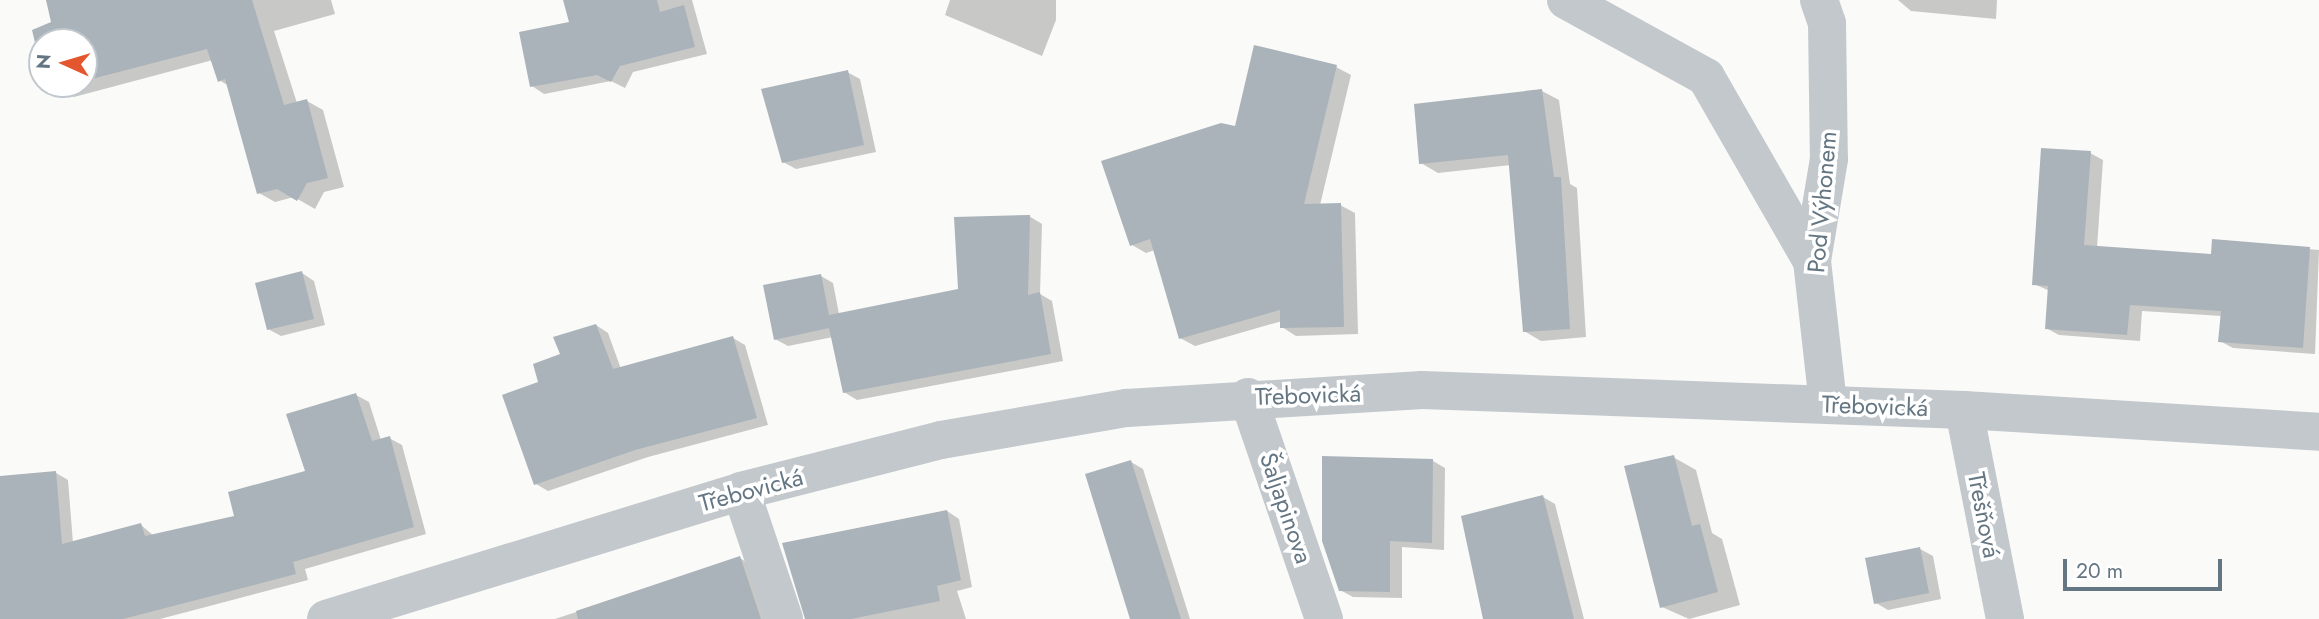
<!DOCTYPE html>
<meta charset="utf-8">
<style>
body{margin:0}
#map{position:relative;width:2319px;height:619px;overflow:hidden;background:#fafaf8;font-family:Jost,sans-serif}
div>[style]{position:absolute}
.shadow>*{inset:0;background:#0003}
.building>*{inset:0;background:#aab3b9}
.minor>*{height:38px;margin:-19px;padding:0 19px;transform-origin:19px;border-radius:19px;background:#c3c8cc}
span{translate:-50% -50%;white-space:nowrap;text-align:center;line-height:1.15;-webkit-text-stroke:7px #fff;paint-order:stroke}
.street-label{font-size:24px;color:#657683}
.north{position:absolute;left:28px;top:28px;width:70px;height:70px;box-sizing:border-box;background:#fff;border:2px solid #c1c8cd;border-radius:50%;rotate:274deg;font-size:19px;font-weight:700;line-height:28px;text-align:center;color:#657683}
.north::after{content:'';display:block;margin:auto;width:24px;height:32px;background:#e4572e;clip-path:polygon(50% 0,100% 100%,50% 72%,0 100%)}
.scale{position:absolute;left:2063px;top:559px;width:159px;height:32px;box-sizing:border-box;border:4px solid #657683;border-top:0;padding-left:9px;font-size:21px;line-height:24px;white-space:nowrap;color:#657683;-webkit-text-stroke:5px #fff;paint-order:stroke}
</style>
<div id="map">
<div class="shadow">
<i style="clip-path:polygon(60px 0,331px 0,335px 14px,274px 31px,297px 103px,307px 101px,323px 110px,344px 187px,324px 192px,315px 209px,294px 197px,275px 202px,259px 193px,229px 86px,219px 80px,213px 60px,74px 97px,48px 84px,84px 84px,84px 42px,42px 42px,42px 64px,34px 31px,53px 23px)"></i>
<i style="clip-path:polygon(564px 0,692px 0,707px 54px,633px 72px,625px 88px,611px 81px,544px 94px,532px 86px,571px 24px)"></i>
<i style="clip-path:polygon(950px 0,1056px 0,1056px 20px,1042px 56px,945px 15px)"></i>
<i style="clip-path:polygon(1898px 0,1997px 0,1996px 19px,1911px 11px)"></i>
<i style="clip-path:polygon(1336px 67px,1351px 75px,1320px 205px,1340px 205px,1355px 213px,1358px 334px,1296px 336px,1282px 327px,1282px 321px,1195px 346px,1180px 338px,1155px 250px,1146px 253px,1132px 245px,1236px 129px)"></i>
<i style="clip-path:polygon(847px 72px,860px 79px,876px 152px,796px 169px,783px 162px)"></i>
<i style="clip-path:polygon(1542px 91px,1559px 100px,1570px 184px,1577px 188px,1586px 337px,1541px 341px,1524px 331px,1511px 165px,1438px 173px,1421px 163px)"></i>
<i style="clip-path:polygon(2090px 153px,2103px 160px,2097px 248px,2213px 256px,2214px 241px,2319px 250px,2315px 354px,2233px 348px,2220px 341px,2222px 316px,2142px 311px,2140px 341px,2059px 335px,2046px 328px,2050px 291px,2034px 284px)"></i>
<i style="clip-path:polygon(1029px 216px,1042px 224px,1040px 294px,1052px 301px,1063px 361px,857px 400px,844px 392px,833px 337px,788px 346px,775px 339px,821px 276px,833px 283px,839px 314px,960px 290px)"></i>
<i style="clip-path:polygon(302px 273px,314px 281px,325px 325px,281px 336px,268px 329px)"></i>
<i style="clip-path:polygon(596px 325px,608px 333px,621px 369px,733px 338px,745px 345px,768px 425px,648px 457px,548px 491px,536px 484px,540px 384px)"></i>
<i style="clip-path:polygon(356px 395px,369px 402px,381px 440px,389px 438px,402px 445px,426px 534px,305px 569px,308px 580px,160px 619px,0 619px,0 478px,56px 473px,68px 480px,73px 543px,141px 525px,154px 536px,237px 518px,307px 472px)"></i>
<i style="clip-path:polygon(1673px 457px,1696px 470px,1712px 533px,1722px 539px,1740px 605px,1689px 619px,1662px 607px)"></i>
<i style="clip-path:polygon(1433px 461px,1445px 468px,1444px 550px,1402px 547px,1402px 598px,1353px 597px,1340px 590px)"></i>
<i style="clip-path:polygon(1131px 462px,1143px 469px,1190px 619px,1132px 619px)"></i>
<i style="clip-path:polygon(1543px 497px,1555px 504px,1584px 619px,1485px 619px)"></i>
<i style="clip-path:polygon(947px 511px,959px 519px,972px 587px,957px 591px,966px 619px,806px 619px)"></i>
<i style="clip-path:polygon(1920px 549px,1933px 556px,1941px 599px,1888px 610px,1876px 603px)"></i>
<i style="clip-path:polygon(740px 558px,752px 566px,770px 619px,555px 619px)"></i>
</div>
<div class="building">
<i style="clip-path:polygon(46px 0,252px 0,284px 105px,307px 99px,328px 178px,307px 183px,297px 201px,277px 189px,257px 194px,225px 79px,218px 82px,207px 49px,84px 81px,84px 42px,42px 42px,42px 72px,32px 30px,51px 22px)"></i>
<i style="clip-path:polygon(563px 0,657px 0,660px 12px,684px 5px,695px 47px,620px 66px,611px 82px,597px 75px,530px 87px,519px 32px,569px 22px)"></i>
<i style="clip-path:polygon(1254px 45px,1337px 65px,1304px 204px,1341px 203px,1344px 327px,1280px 328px,1280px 310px,1179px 339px,1150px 239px,1130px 246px,1101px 161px,1221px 123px,1235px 126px)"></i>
<i style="clip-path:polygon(848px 70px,864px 145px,782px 163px,761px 89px)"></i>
<i style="clip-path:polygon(1542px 89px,1554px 177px,1561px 177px,1570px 329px,1523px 332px,1508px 155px,1419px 164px,1414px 104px)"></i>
<i style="clip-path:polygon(2041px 148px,2091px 151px,2084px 245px,2211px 254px,2212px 239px,2310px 247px,2303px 348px,2218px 342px,2221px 311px,2130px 305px,2127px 335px,2045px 329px,2048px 286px,2032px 285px)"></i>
<i style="clip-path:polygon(1030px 215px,1028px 295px,1040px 292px,1051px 354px,843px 393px,829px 328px,774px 340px,763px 285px,821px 274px,829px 315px,958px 289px,954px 217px)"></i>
<i style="clip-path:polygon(302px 271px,314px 319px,267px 330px,255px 283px)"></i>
<i style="clip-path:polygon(596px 324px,613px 369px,733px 336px,757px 418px,635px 450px,534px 485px,502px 395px,538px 382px,533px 364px,560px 354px,553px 337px)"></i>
<i style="clip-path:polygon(356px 393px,372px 441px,390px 436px,414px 527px,293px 562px,296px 574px,123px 619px,0 619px,0 476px,56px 471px,62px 544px,141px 523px,145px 536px,234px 516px,228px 492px,305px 471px,286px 414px)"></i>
<i style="clip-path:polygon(1674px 455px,1692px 526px,1700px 524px,1718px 592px,1660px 608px,1624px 466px)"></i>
<i style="clip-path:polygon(1322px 456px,1433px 459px,1432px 543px,1390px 541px,1390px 592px,1339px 591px,1322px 541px)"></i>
<i style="clip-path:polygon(1131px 460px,1150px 521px,1181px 619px,1130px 619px,1085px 474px)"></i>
<i style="clip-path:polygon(1543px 495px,1574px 619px,1483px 619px,1461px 516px)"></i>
<i style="clip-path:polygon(947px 510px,961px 580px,937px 586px,940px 601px,851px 619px,805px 619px,782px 543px)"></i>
<i style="clip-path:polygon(1920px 547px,1929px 593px,1874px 604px,1865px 558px)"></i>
<i style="clip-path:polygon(740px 556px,761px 619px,578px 619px,576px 611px)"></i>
</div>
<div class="minor">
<i style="left:1566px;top:0;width:160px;rotate:28.8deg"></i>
<i style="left:1706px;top:77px;width:212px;rotate:60.1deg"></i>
<i style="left:1819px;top:0;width:24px;rotate:71deg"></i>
<i style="left:1827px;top:23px;width:136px;rotate:89.2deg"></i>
<i style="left:1829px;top:159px;width:103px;rotate:99.5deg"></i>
<i style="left:1812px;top:261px;width:144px;rotate:83.6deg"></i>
<i style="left:1248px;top:397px;width:235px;rotate:71.1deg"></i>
<i style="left:1964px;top:410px;width:213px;rotate:78.9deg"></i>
<i style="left:741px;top:491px;width:135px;rotate:71.4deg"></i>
<i style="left:326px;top:619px;width:434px;rotate:-17.1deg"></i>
<i style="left:741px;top:491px;width:206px;rotate:-14.3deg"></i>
<i style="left:941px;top:440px;width:189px;rotate:-9.8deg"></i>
<i style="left:1127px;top:408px;width:296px;rotate:-3.5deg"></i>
<i style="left:1422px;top:390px;width:542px;rotate:2.11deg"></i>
<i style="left:1964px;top:410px;width:356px;rotate:3.5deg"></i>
</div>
<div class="street-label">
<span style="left:1822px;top:202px;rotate:-85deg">Pod Výhonem</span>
<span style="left:1308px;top:395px;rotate:-2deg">Třebovická</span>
<span style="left:1875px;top:406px;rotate:2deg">Třebovická</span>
<span style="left:751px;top:490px;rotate:-15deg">Třebovická</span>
<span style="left:1286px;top:508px;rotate:71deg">Šaljapinova</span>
<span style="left:1984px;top:515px;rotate:79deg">Třešňová</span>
</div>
<div class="north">N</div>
<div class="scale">20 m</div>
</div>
